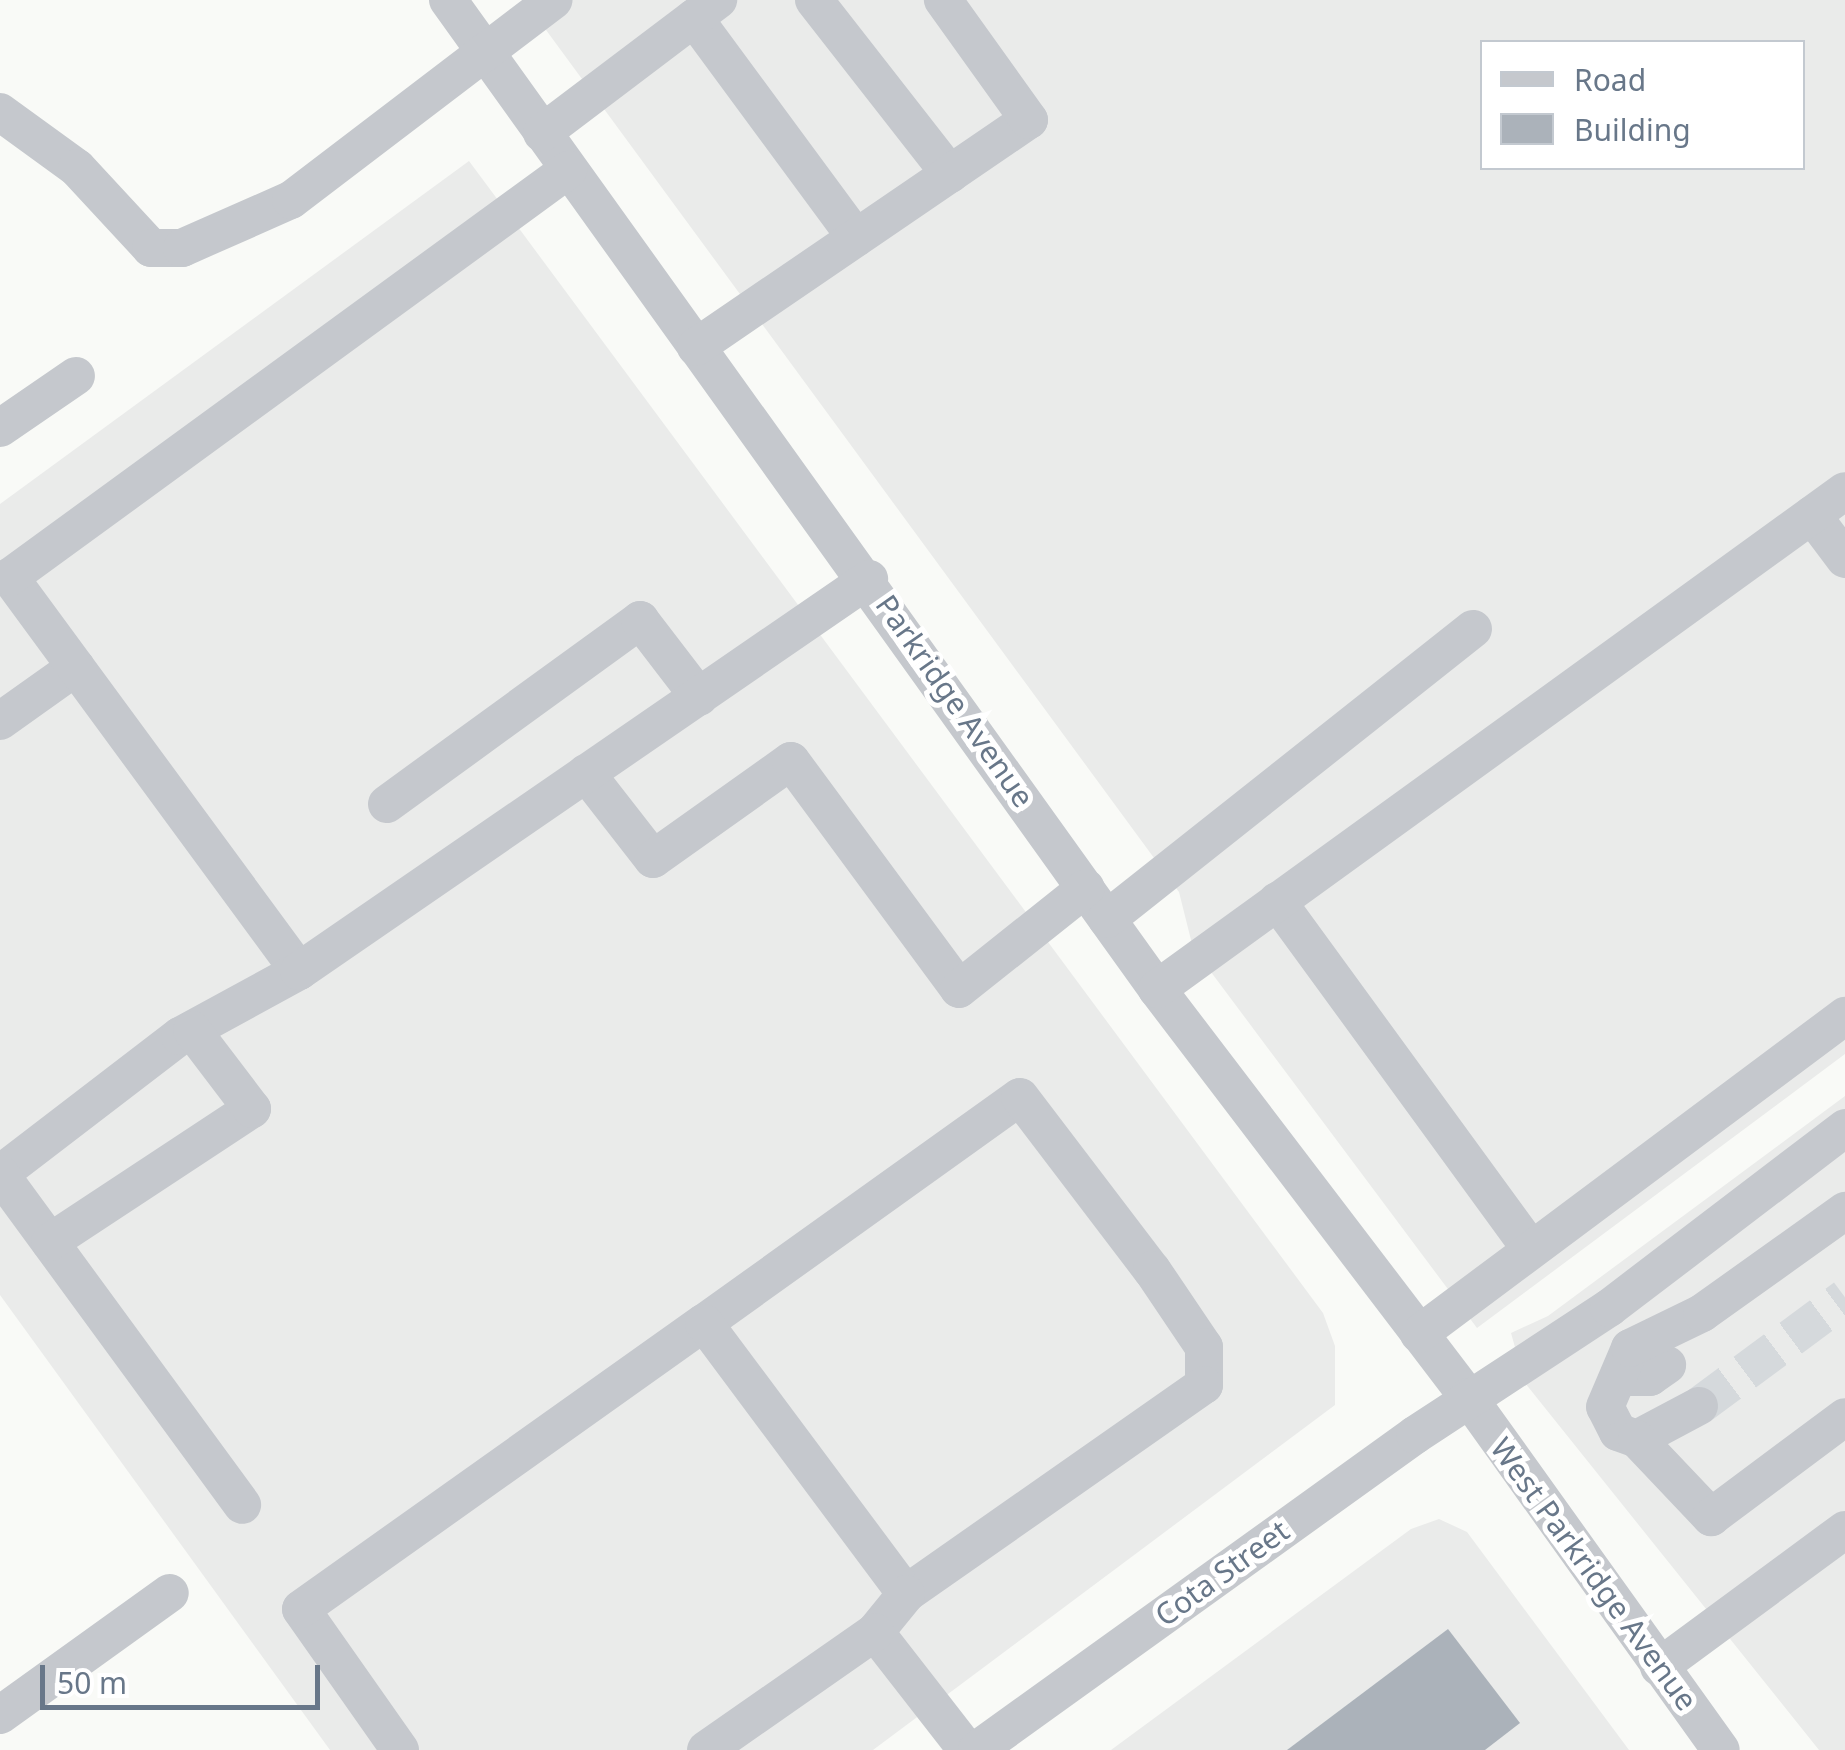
<!DOCTYPE html>
<style>
body{margin:0}
#map{position:relative;width:1845px;height:1750px;overflow:hidden;background:#f9faf7;font-family:"Noto Sans",sans-serif}
div>[style]{position:absolute}
.built>*{inset:0;background:#eaebea}
.building>*{inset:0;background:#abb2ba}
.minor-tunnel>*{height:38px;margin-top:-19px;transform-origin:0;background:repeating-linear-gradient(90deg,#d5d9dc 0 38px,transparent 0 57px)}
.minor>*{height:38px;margin:-19px;padding:0 19px;transform-origin:19px;border-radius:19px;background:#c5c8cd}
span{translate:-50% -50%;white-space:nowrap;text-align:center;line-height:1.15;-webkit-text-stroke:10px #fff;paint-order:stroke}
.street-label{font-size:30px;color:#687789}
.legend{position:absolute;left:1480px;top:40px;width:325px;height:130px;box-sizing:border-box;background:#fff;border:2px solid #c3c9d0;margin:0;padding:12px 18px;list-style:none;font-size:30px;color:#687789}
.legend li{display:flex;align-items:center;gap:20px;height:50px}
.legend b{width:50px;border:2px solid #c3c9d0}
.scale{position:absolute;left:40px;top:1665px;width:280px;height:45px;box-sizing:border-box;border:5px solid #687789;border-top:0;padding-left:12px;font-size:30px;line-height:35px;white-space:nowrap;color:#687789;-webkit-text-stroke:8px #fff;paint-order:stroke}
</style>
<div id="map">
<div class="built">
<i style="clip-path:polygon(evenodd,524px 0,1845px 0,1845px 1054px,1477px 1328px,1193px 948px,1179px 892px,524px 0,1482px 42px,1802px 42px,1802px 168px,1482px 168px,1482px 42px)"></i>
<i style="clip-path:polygon(469px 161px,1323px 1313px,1335px 1346px,1335px 1405px,873px 1750px,330px 1750px,0 1295px,0 504px)"></i>
<i style="clip-path:polygon(1845px 1096px,1845px 1750px,1819px 1750px,1525px 1383px,1511px 1333px,1548px 1316px)"></i>
<i style="clip-path:polygon(1439px 1519px,1467px 1532px,1629px 1750px,1111px 1750px,1411px 1529px)"></i>
</div>
<div class="building">
<i style="clip-path:polygon(1448px 1629px,1520px 1723px,1485px 1750px,1287px 1750px)"></i>
</div>
<div class="minor-tunnel">
<i style="left:1699px;top:1406px;width:182px;rotate:-36.5deg"></i>
</div>
<div class="minor">
<i style="left:448px;top:0;width:1217px;rotate:54.36deg"></i>
<i style="left:1157px;top:989px;width:513px;rotate:52.68deg"></i>
<i style="left:1468px;top:1397px;width:434px;rotate:54.4deg"></i>
<i style="left:814px;top:0;width:221px;rotate:52deg"></i>
<i style="left:694px;top:18px;width:273px;rotate:53.6deg"></i>
<i style="left:0;top:112px;width:95px;rotate:36deg"></i>
<i style="left:77px;top:168px;width:109px;rotate:47.2deg"></i>
<i style="left:151px;top:248px;width:31px"></i>
<i style="left:182px;top:248px;width:119px;rotate:-23.8deg"></i>
<i style="left:291px;top:200px;width:330px;rotate:-37.3deg"></i>
<i style="left:542px;top:133px;width:221px;rotate:-37.1deg"></i>
<i style="left:696px;top:347px;width:403px;rotate:-34.3deg"></i>
<i style="left:1029px;top:120px;width:148px;rotate:-125.6deg"></i>
<i style="left:0;top:428px;width:92px;rotate:-34.4deg"></i>
<i style="left:1812px;top:515px;width:55px;rotate:53.1deg"></i>
<i style="left:0;top:721px;width:93px;rotate:-35.4deg"></i>
<i style="left:586px;top:773px;width:109px;rotate:52.1deg"></i>
<i style="left:653px;top:859px;width:169px;rotate:-35.4deg"></i>
<i style="left:791px;top:761px;width:283px;rotate:53.6deg"></i>
<i style="left:959px;top:989px;width:162px;rotate:-38.5deg"></i>
<i style="left:387px;top:804px;width:313px;rotate:-36deg"></i>
<i style="left:640px;top:620px;width:97px;rotate:52.5deg"></i>
<i style="left:1277px;top:901px;width:431px;rotate:53.9deg"></i>
<i style="left:1107px;top:919px;width:467px;rotate:-38.4deg"></i>
<i style="left:299px;top:971px;width:489px;rotate:-126.3deg"></i>
<i style="left:10px;top:577px;width:691px;rotate:-36.11deg"></i>
<i style="left:1157px;top:989px;width:849px;rotate:-35.9deg"></i>
<i style="left:0;top:1174px;width:227px;rotate:-37.5deg"></i>
<i style="left:180px;top:1036px;width:136px;rotate:-28.6deg"></i>
<i style="left:299px;top:971px;width:692px;rotate:-34.52deg"></i>
<i style="left:0;top:1174px;width:410px;rotate:53.8deg"></i>
<i style="left:50px;top:1242px;width:242px;rotate:-33.4deg"></i>
<i style="left:252px;top:1109px;width:99px;rotate:-127.2deg"></i>
<i style="left:704px;top:1323px;width:388px;rotate:-35.6deg"></i>
<i style="left:1020px;top:1097px;width:218px;rotate:52.7deg"></i>
<i style="left:1152px;top:1270px;width:93px;rotate:56deg"></i>
<i style="left:1204px;top:1347px;width:38px;rotate:90deg"></i>
<i style="left:1204px;top:1385px;width:364px;rotate:145deg"></i>
<i style="left:1419px;top:1334px;width:532px;rotate:-36.74deg"></i>
<i style="left:1620px;top:1377px;width:30px"></i>
<i style="left:1650px;top:1377px;width:21px;rotate:-35deg"></i>
<i style="left:1699px;top:1406px;width:70px;rotate:152deg"></i>
<i style="left:1637px;top:1439px;width:20px;rotate:-160deg"></i>
<i style="left:1618px;top:1432px;width:28px;rotate:-117deg"></i>
<i style="left:1605px;top:1407px;width:64px;rotate:-67deg"></i>
<i style="left:1630px;top:1348px;width:80px;rotate:-25.9deg"></i>
<i style="left:1702px;top:1313px;width:176px;rotate:-35.5deg"></i>
<i style="left:1637px;top:1439px;width:108px;rotate:46.5deg"></i>
<i style="left:1711px;top:1517px;width:167px;rotate:-36.7deg"></i>
<i style="left:875px;top:1632px;width:150px;rotate:52.1deg"></i>
<i style="left:1659px;top:1667px;width:231px;rotate:-36.4deg"></i>
<i style="left:0;top:1715px;width:209px;rotate:-35.7deg"></i>
<i style="left:400px;top:1750px;width:172px;rotate:-125.1deg"></i>
<i style="left:301px;top:1609px;width:494px;rotate:-35.4deg"></i>
<i style="left:704px;top:1323px;width:338px;rotate:53.3deg"></i>
<i style="left:906px;top:1594px;width:49px;rotate:129.2deg"></i>
<i style="left:875px;top:1632px;width:206px;rotate:145.1deg"></i>
<i style="left:977px;top:1750px;width:540px;rotate:-35.72deg"></i>
<i style="left:1415px;top:1435px;width:232px;rotate:-33.2deg"></i>
<i style="left:1609px;top:1308px;width:297px;rotate:-37.3deg"></i>
</div>
<div class="street-label">
<span style="left:955px;top:701px;rotate:55deg">Parkridge Avenue</span>
<span style="left:1222px;top:1573px;rotate:-36deg">Cota Street</span>
<span style="left:1594px;top:1574px;rotate:54deg">West Parkridge Avenue</span>
</div>
<ul class="legend">
<li><b style="height:12px;background:#c5c8cd"></b>Road</li>
<li><b style="height:28px;background:#abb2ba"></b>Building</li>
</ul>
<div class="scale">50 m</div>
</div>
